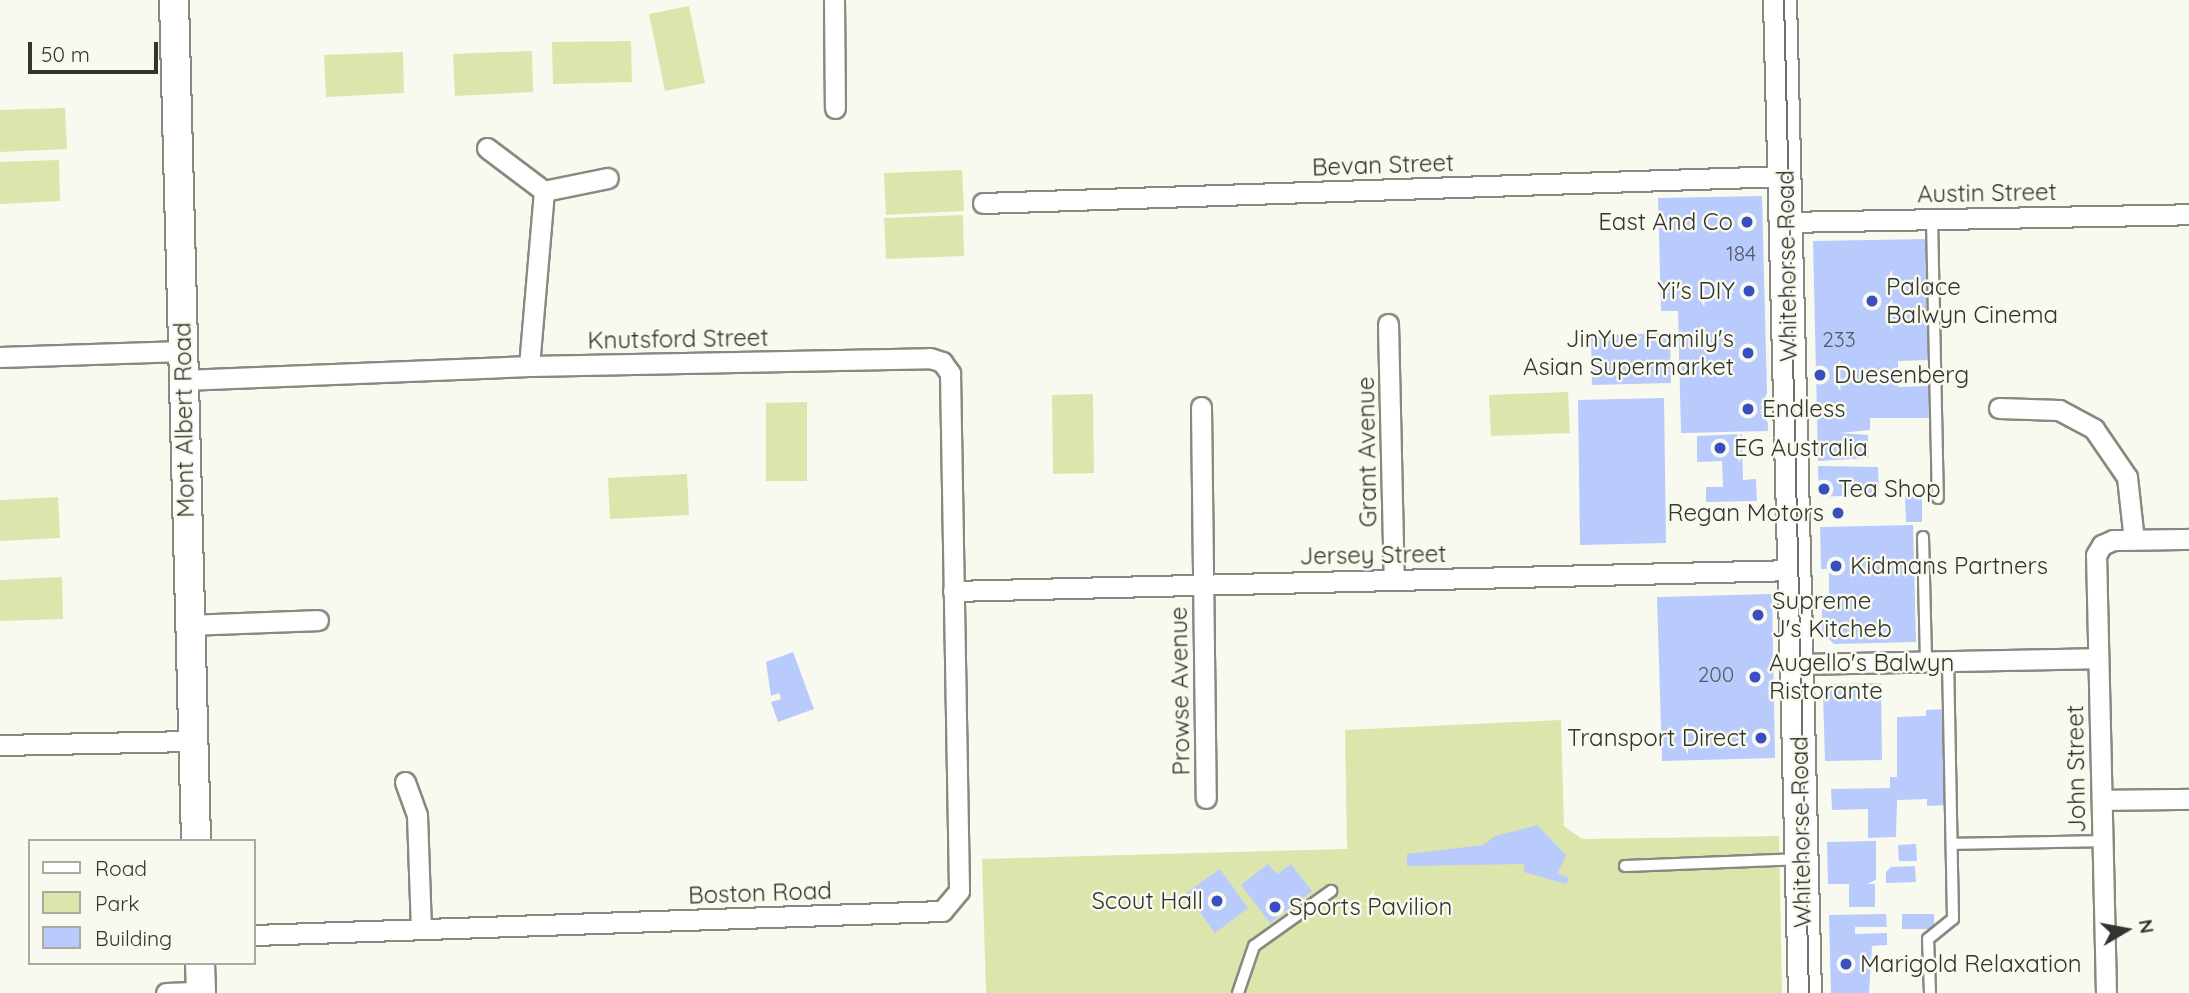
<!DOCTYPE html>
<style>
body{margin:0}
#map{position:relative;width:2189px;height:993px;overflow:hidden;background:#f8faef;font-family:Quicksand,sans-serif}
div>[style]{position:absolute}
.green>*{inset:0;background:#dce6ac}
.building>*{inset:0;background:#b9cafc}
.roads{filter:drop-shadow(2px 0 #888a80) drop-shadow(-2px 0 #888a80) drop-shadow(0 2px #888a80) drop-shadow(0 -2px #888a80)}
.service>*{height:10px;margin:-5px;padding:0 5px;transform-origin:5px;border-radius:5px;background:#fff}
.minor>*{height:19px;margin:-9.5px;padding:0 9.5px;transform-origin:9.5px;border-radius:9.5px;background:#fff}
.secondary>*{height:28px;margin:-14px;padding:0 14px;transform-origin:14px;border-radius:14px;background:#fff}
.primary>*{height:32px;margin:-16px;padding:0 16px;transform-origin:16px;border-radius:16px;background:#fff}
.tram>*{height:2px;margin:-1px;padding:0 1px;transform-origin:1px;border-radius:1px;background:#6e7069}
.dots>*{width:19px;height:19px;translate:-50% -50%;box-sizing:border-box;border:4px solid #f8faef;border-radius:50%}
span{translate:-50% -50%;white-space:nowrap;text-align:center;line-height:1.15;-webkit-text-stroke:5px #f8faef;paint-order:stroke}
.number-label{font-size:21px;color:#545a62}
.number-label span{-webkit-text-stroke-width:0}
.street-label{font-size:24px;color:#33342f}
.poi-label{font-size:24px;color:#33342f}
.right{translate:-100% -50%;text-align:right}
.left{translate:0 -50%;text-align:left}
.legend{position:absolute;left:28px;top:839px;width:228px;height:126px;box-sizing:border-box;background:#f8faef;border:2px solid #a9aba2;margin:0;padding:9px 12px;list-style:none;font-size:21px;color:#33342f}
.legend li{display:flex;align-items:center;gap:14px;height:35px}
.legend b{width:35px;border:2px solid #a9aba2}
.north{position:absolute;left:2091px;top:895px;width:70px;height:70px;-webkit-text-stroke:5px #f8faef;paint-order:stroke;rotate:80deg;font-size:19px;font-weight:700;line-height:28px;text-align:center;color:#33342f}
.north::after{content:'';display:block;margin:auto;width:24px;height:32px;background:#33342f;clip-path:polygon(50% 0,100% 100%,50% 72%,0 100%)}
.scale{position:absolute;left:28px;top:42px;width:130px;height:32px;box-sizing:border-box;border:4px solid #33342f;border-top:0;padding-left:9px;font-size:21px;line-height:24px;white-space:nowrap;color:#33342f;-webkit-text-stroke:5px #f8faef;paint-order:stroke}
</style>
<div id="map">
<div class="green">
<i style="clip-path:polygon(689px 6px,705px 83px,665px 91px,649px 14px)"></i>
<i style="clip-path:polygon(631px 41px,632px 82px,553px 84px,552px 42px)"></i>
<i style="clip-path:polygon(532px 51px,533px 92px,455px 96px,453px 54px)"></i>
<i style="clip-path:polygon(403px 52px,404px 93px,326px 97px,324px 55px)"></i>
<i style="clip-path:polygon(65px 108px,67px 149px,0 152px,0 110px)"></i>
<i style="clip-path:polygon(59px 160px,60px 201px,0 204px,0 162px)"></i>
<i style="clip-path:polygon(962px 170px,964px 211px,886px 215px,884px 173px)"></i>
<i style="clip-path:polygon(963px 215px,964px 256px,886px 259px,884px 218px)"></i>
<i style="clip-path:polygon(1568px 392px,1570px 433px,1491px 436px,1489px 395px)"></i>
<i style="clip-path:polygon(1093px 394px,1094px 473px,1053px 474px,1052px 395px)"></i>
<i style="clip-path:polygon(807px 402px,807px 481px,766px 481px,766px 403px)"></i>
<i style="clip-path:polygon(687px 474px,689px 515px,610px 519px,608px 478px)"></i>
<i style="clip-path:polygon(58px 497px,60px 538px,0 541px,0 500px)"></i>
<i style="clip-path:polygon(62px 577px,63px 619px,0 621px,0 580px)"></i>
<i style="clip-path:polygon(1561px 720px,1564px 826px,1582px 839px,1779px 836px,1782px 993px,986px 993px,982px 859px,1347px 849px,1345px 730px)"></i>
</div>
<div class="building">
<i style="clip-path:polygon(1762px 196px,1768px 431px,1681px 433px,1678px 311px,1661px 311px,1658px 198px)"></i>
<i style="clip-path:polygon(1928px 239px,1930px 360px,1898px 361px,1898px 387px,1931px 386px,1932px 418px,1870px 418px,1870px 430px,1840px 433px,1868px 435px,1869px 458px,1818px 461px,1813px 241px)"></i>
<i style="clip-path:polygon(1670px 333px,1671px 383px,1592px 385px,1591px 335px)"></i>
<i style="clip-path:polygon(1664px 398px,1666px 543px,1580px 545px,1578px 400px)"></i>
<i style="clip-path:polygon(1742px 434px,1743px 480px,1756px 479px,1757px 501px,1706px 502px,1706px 487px,1723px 487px,1722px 461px,1697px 462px,1697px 436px)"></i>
<i style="clip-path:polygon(1818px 466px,1878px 467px,1879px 494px,1819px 497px)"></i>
<i style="clip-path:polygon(1922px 495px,1922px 522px,1906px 522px,1905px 496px)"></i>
<i style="clip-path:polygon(1913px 525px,1916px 642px,1834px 644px,1822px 632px,1822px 609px,1829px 609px,1829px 569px,1821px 569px,1820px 527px)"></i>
<i style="clip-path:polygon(1772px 594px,1775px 758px,1662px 761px,1657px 597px)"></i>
<i style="clip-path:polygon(793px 652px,814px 709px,778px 722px,771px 702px,781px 699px,779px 693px,771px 696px,766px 662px)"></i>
<i style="clip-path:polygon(1881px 683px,1882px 760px,1825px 761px,1823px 692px,1831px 684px)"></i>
<i style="clip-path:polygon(1944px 709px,1946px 805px,1927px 806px,1927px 799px,1897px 800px,1896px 837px,1868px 838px,1868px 809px,1832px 810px,1831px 789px,1890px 788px,1890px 777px,1897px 777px,1897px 717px,1926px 716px,1926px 710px)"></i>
<i style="clip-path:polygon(1537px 825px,1566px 855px,1558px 873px,1569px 878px,1566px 884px,1524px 872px,1524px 864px,1407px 866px,1407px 854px,1483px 845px,1495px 836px)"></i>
<i style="clip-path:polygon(1876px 841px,1876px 880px,1867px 884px,1875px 884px,1875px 907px,1849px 907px,1849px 884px,1828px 884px,1827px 842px)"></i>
<i style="clip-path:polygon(1916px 844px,1917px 861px,1899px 861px,1898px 845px)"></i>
<i style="clip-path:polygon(1268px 864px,1277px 874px,1291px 864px,1312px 891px,1270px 923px,1241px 885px)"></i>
<i style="clip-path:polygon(1915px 866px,1916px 882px,1886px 883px,1886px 872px,1891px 867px)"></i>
<i style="clip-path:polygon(1220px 869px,1248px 908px,1215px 933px,1186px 893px)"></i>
<i style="clip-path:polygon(1886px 914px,1887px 927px,1855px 927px,1855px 934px,1887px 933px,1887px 945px,1872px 946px,1869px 993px,1831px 993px,1829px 915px)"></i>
<i style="clip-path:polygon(1902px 914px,1934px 914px,1934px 929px,1902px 929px)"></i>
</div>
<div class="roads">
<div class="service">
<i style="left:1932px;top:219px;width:279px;rotate:88.8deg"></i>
<i style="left:1923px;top:537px;width:124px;rotate:88.6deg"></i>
<i style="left:1952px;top:844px;width:151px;rotate:-1.1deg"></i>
<i style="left:1625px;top:866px;width:172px;rotate:-2.3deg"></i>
<i style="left:1238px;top:993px;width:50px;rotate:-71.2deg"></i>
<i style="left:1254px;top:946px;width:95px;rotate:-35.5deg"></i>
<i style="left:1930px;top:993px;width:54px;rotate:-92.1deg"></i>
<i style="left:1928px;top:939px;width:32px;rotate:-39deg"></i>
<i style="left:1953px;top:919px;width:258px;rotate:-91.1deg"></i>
</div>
<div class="minor">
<i style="left:834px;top:0;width:108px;rotate:89.5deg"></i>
<i style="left:487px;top:148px;width:71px;rotate:37deg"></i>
<i style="left:983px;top:203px;width:802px;rotate:-1.93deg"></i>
<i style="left:1786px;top:222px;width:403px;rotate:-1.1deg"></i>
<i style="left:1388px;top:324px;width:255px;rotate:88.7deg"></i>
<i style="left:0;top:357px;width:183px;rotate:-1.9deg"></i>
<i style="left:529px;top:366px;width:176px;rotate:-85.1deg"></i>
<i style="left:544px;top:191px;width:65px;rotate:-11.5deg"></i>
<i style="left:183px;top:380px;width:346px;rotate:-2.3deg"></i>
<i style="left:529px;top:366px;width:401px;rotate:-1.1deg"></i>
<i style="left:930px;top:358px;width:13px;rotate:18deg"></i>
<i style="left:942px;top:362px;width:14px;rotate:54deg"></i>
<i style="left:950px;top:373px;width:518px;rotate:89deg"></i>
<i style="left:959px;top:891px;width:26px;rotate:130deg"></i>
<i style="left:942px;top:911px;width:688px;rotate:178deg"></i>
<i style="left:1201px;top:407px;width:391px;rotate:89.3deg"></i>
<i style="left:1999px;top:408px;width:60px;rotate:1.9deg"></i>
<i style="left:2059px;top:410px;width:40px;rotate:28deg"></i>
<i style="left:2094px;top:429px;width:58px;rotate:55.5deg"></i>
<i style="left:2127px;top:477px;width:63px;rotate:83.7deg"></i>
<i style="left:953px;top:591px;width:841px;rotate:-1.43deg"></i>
<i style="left:190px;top:625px;width:128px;rotate:-2.2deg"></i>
<i style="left:1796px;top:664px;width:302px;rotate:-1.1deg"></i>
<i style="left:0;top:745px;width:193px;rotate:-1.2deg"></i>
<i style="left:405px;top:782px;width:35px;rotate:70deg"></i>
<i style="left:417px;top:815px;width:114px;rotate:88deg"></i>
<i style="left:2102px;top:800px;width:87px;rotate:-0.7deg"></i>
<i style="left:166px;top:993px;width:35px;rotate:-2deg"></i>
<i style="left:2106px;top:993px;width:438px;rotate:-91.3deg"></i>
<i style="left:2096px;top:555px;width:12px;rotate:-59deg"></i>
<i style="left:2102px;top:545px;width:12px;rotate:-24deg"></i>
<i style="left:2113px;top:540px;width:76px;rotate:-0.8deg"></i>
</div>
<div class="secondary">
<i style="left:174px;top:0;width:841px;rotate:88.5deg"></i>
<i style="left:200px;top:963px;width:30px;rotate:88deg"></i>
</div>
<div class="primary">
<i style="left:1780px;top:0;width:993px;rotate:88.56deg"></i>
</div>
</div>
<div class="tram">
<i style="left:1784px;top:0;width:993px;rotate:88.56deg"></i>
</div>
<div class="dots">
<i style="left:1747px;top:222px;background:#3a4ec0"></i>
<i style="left:1749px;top:291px;background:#3a4ec0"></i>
<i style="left:1872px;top:301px;background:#3a4ec0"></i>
<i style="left:1748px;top:353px;background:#3a4ec0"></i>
<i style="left:1820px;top:375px;background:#3a4ec0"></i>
<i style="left:1748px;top:409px;background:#3a4ec0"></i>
<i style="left:1720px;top:448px;background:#3a4ec0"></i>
<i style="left:1824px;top:489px;background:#3a4ec0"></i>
<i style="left:1838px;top:513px;background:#3a4ec0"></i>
<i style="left:1836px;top:566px;background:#3a4ec0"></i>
<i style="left:1758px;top:615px;background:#3a4ec0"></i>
<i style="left:1755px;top:677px;background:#3a4ec0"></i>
<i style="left:1761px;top:738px;background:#3a4ec0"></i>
<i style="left:1217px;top:901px;background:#3a4ec0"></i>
<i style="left:1275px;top:907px;background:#3a4ec0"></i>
<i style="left:1846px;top:964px;background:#3a4ec0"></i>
</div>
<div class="number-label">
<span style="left:1741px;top:253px">184</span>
<span style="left:1839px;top:339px">233</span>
<span style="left:1716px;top:674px">200</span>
</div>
<div class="street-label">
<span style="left:1383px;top:165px;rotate:-2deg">Bevan Street</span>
<span style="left:1987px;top:193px;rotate:-1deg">Austin Street</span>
<span style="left:1787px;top:266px;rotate:-91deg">Whitehorse Road</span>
<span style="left:678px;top:339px;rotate:-1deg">Knutsford Street</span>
<span style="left:184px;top:420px;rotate:-91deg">Mont Albert Road</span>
<span style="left:1367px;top:452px;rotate:-91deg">Grant Avenue</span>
<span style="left:1373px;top:555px;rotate:-1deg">Jersey Street</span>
<span style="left:1180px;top:691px;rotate:-91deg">Prowse Avenue</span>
<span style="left:2076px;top:769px;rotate:-91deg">John Street</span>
<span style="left:1801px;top:832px;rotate:-91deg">Whitehorse Road</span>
<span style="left:760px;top:893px;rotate:-2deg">Boston Road</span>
</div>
<div class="poi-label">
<span class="right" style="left:1733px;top:222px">East And Co</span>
<span class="left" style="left:1886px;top:301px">Palace<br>Balwyn Cinema</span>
<span class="right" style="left:1735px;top:291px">Yi's DIY</span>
<span class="right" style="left:1734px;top:353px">JinYue Family's<br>Asian Supermarket</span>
<span class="left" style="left:1834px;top:375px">Duesenberg</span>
<span class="left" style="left:1762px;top:409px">Endless</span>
<span class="left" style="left:1734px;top:448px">EG Australia</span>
<span class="left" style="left:1838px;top:489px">Tea Shop</span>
<span class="right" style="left:1824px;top:513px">Regan Motors</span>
<span class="left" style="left:1850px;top:566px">Kidmans Partners</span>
<span class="left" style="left:1772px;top:615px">Supreme<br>J's Kitcheb</span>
<span class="left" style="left:1769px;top:677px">Augello's Balwyn<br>Ristorante</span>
<span class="right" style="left:1747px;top:738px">Transport Direct</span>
<span class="right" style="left:1203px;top:901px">Scout Hall</span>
<span class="left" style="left:1289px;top:907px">Sports Pavilion</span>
<span class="left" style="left:1860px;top:964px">Marigold Relaxation</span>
</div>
<ul class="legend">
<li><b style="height:9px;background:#fff"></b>Road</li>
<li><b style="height:19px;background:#dce6ac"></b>Park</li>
<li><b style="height:19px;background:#b9cafc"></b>Building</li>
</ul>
<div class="north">N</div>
<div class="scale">50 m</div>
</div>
